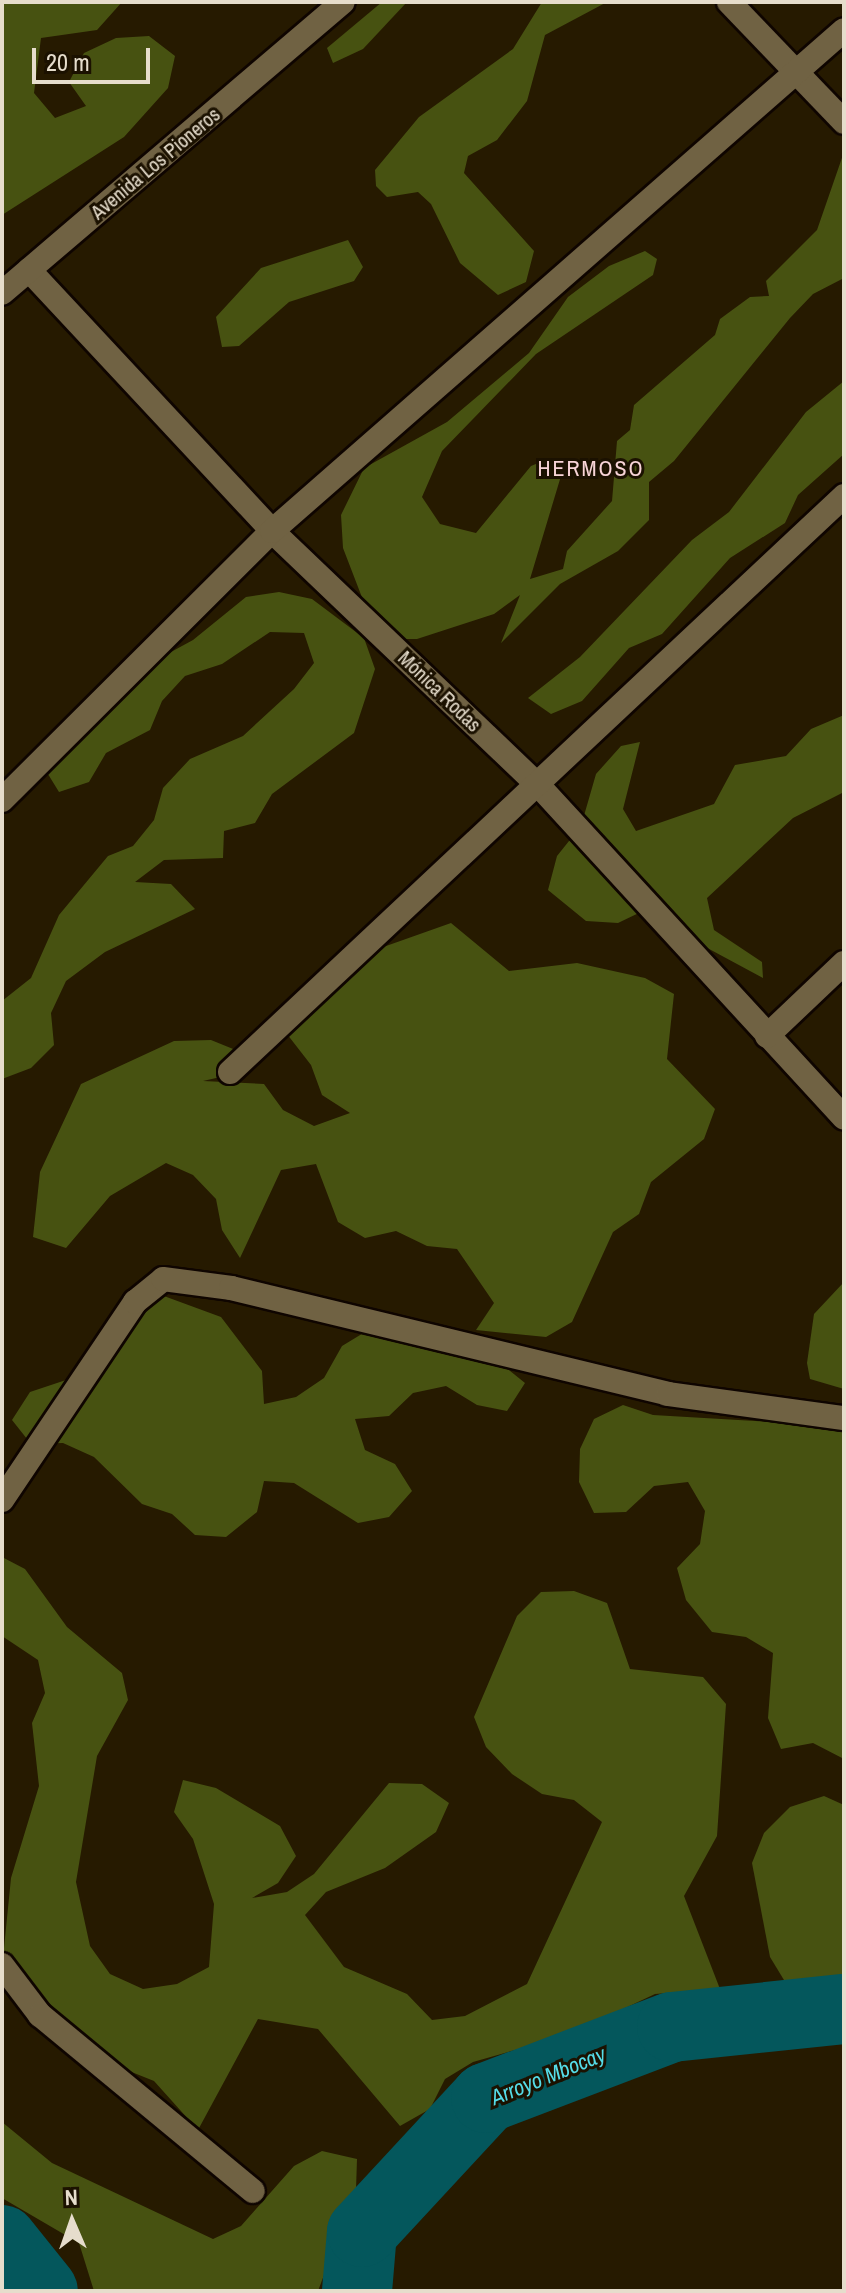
<!DOCTYPE html>
<meta charset="utf-8">
<style>
body{margin:0}
#map{position:relative;width:846px;height:2293px;overflow:hidden;background:#261a00;font-family:"Archivo Narrow",sans-serif}
div>[style]{position:absolute}
.forest>*{inset:0;background:#475211}
.river>*{height:70px;margin:-35px;padding:0 35px;transform-origin:35px;border-radius:35px;background:#04575c}
.roads{filter:drop-shadow(2px 0 #0f0500) drop-shadow(-2px 0 #0f0500) drop-shadow(0 2px #0f0500) drop-shadow(0 -2px #0f0500)}
.minor>*{height:24px;margin:-12px;padding:0 12px;transform-origin:12px;border-radius:12px;background:#706243}
span{translate:-50% -50%;white-space:nowrap;text-align:center;line-height:1.15;-webkit-text-stroke:6px #1b1100;paint-order:stroke}
.street-label{font-size:20px;color:#e6ddcc}
.neighbourhood-label{font-size:22px;color:#f8d4d7;letter-spacing:2px}
.water-label{font-size:22px;color:#55dce7;font-style:italic}
.frame{position:absolute;inset:0;border:4px solid #e6ddcc;pointer-events:none}
.north{position:absolute;left:32px;top:2181px;width:80px;height:80px;-webkit-text-stroke:6px #1b1100;paint-order:stroke;rotate:358deg;font-size:22px;font-weight:700;line-height:32px;text-align:center;color:#e6ddcc}
.north::after{content:'';display:block;margin:auto;width:28px;height:36px;background:#e6ddcc;clip-path:polygon(50% 0,100% 100%,50% 72%,0 100%)}
.scale{position:absolute;left:32px;top:48px;width:118px;height:36px;box-sizing:border-box;border:4px solid #e6ddcc;border-top:0;padding-left:10px;font-size:24px;line-height:28px;white-space:nowrap;color:#e6ddcc;-webkit-text-stroke:6px #1b1100;paint-order:stroke}
</style>
<div id="map">
<div class="forest">
<i style="clip-path:polygon(2px 2px,122px 2px,97px 30px,41px 38px,34px 93px,55px 118px,86px 106px,69px 82px,84px 53px,116px 38px,149px 36px,175px 56px,168px 88px,124px 137px,2px 215px)"></i>
<i style="clip-path:polygon(382px 2px,407px 2px,363px 49px,333px 63px,327px 48px)"></i>
<i style="clip-path:polygon(542px 2px,607px 2px,545px 35px,527px 101px,497px 140px,468px 156px,464px 173px,534px 251px,526px 282px,498px 295px,460px 263px,431px 204px,418px 192px,387px 197px,376px 186px,375px 170px,419px 117px,513px 49px)"></i>
<i style="clip-path:polygon(844px 152px,844px 278px,813px 294px,790px 318px,674px 461px,649px 482px,649px 520px,618px 551px,560px 584px,501px 643px,520px 595px,494px 614px,417px 639px,401px 639px,368px 613px,343px 548px,341px 515px,364px 468px,447px 422px,529px 353px,568px 297px,609px 266px,645px 251px,657px 259px,653px 275px,536px 354px,442px 451px,422px 497px,440px 524px,476px 533px,531px 466px,548px 459px,564px 466px,530px 579px,563px 569px,567px 551px,612px 501px,617px 441px,630px 430px,634px 405px,715px 335px,720px 319px,750px 297px,769px 296px,766px 281px,817px 230px)"></i>
<i style="clip-path:polygon(348px 240px,363px 267px,354px 281px,289px 302px,239px 346px,222px 347px,216px 317px,261px 268px)"></i>
<i style="clip-path:polygon(844px 381px,844px 454px,798px 495px,785px 523px,730px 558px,662px 634px,629px 648px,582px 701px,551px 714px,528px 698px,580px 657px,692px 540px,729px 512px,806px 412px)"></i>
<i style="clip-path:polygon(279px 592px,312px 599px,364px 638px,375px 669px,354px 733px,272px 794px,255px 823px,224px 831px,223px 858px,164px 860px,135px 882px,171px 884px,195px 909px,105px 952px,66px 981px,51px 1013px,54px 1045px,31px 1068px,2px 1079px,2px 1001px,31px 978px,59px 915px,108px 856px,133px 846px,154px 820px,163px 788px,190px 759px,243px 736px,294px 689px,314px 663px,304px 633px,270px 632px,222px 664px,185px 676px,162px 701px,150px 730px,106px 753px,89px 782px,59px 792px,43px 766px,136px 671px,193px 640px,246px 597px)"></i>
<i style="clip-path:polygon(844px 715px,844px 792px,793px 818px,707px 898px,714px 930px,762px 962px,763px 978px,698px 943px,676px 918px,645px 910px,618px 923px,586px 921px,548px 890px,557px 856px,581px 826px,596px 774px,621px 746px,640px 742px,623px 809px,636px 831px,714px 804px,735px 765px,786px 756px,811px 729px)"></i>
<i style="clip-path:polygon(451px 923px,509px 971px,577px 963px,645px 978px,674px 994px,667px 1059px,715px 1109px,704px 1139px,651px 1182px,639px 1214px,613px 1232px,572px 1322px,546px 1337px,476px 1330px,494px 1303px,457px 1249px,427px 1246px,396px 1231px,365px 1238px,338px 1222px,316px 1164px,281px 1170px,240px 1258px,222px 1230px,216px 1199px,193px 1175px,166px 1163px,110px 1196px,66px 1248px,33px 1237px,40px 1172px,81px 1084px,174px 1041px,211px 1040px,243px 1053px,238px 1073px,203px 1081px,264px 1084px,283px 1110px,314px 1126px,350px 1113px,322px 1095px,311px 1065px,273px 1016px,355px 957px)"></i>
<i style="clip-path:polygon(844px 1282px,844px 1389px,810px 1379px,807px 1363px,814px 1314px)"></i>
<i style="clip-path:polygon(153px 1292px,221px 1317px,262px 1371px,264px 1404px,296px 1397px,324px 1378px,342px 1346px,370px 1329px,499px 1362px,525px 1383px,507px 1411px,477px 1405px,446px 1386px,413px 1393px,389px 1416px,355px 1419px,365px 1450px,395px 1464px,412px 1491px,389px 1517px,358px 1523px,294px 1483px,264px 1481px,257px 1512px,226px 1537px,195px 1535px,172px 1514px,142px 1504px,94px 1457px,63px 1443px,31px 1444px,12px 1420px,30px 1392px,93px 1371px,120px 1347px,128px 1315px)"></i>
<i style="clip-path:polygon(623px 1405px,653px 1415px,844px 1426px,844px 1759px,813px 1743px,781px 1749px,768px 1718px,773px 1653px,746px 1637px,712px 1632px,686px 1600px,677px 1568px,700px 1544px,705px 1511px,688px 1482px,654px 1486px,626px 1512px,594px 1513px,579px 1482px,580px 1449px,594px 1419px)"></i>
<i style="clip-path:polygon(2px 1557px,25px 1569px,67px 1627px,122px 1673px,128px 1700px,97px 1756px,76px 1882px,90px 1946px,110px 1974px,143px 1989px,177px 1984px,209px 1967px,214px 1904px,193px 1839px,174px 1812px,183px 1780px,216px 1788px,280px 1826px,296px 1856px,278px 1883px,252px 1898px,287px 1892px,314px 1874px,389px 1783px,422px 1784px,449px 1803px,436px 1832px,385px 1868px,326px 1892px,305px 1915px,344px 1967px,407px 1994px,432px 2020px,465px 2016px,527px 1984px,602px 1822px,574px 1800px,542px 1794px,512px 1774px,486px 1747px,474px 1717px,517px 1616px,541px 1592px,574px 1591px,607px 1603px,630px 1669px,703px 1677px,726px 1704px,717px 1836px,684px 1896px,720px 1989px,655px 1994px,568px 2035px,473px 2062px,445px 2079px,430px 2109px,400px 2126px,318px 2029px,258px 2019px,198px 2130px,154px 2081px,124px 2069px,2px 1968px,11px 1878px,39px 1786px,32px 1723px,45px 1693px,38px 1660px,2px 1636px)"></i>
<i style="clip-path:polygon(824px 1796px,844px 1805px,844px 1979px,787px 1985px,770px 1957px,752px 1863px,764px 1833px,790px 1807px)"></i>
<i style="clip-path:polygon(2px 2122px,52px 2163px,213px 2239px,241px 2226px,294px 2166px,322px 2151px,357px 2159px,356px 2190px,318px 2291px,94px 2291px,79px 2243px,2px 2198px)"></i>
</div>
<div class="river">
<i style="left:2px;top:2240px;width:65px;rotate:51.2deg"></i>
<i style="left:357px;top:2291px;width:59px;rotate:-85.2deg"></i>
<i style="left:362px;top:2232px;width:183px;rotate:-47.2deg"></i>
<i style="left:486px;top:2098px;width:199px;rotate:-20.9deg"></i>
<i style="left:672px;top:2027px;width:173px;rotate:-6deg"></i>
</div>
<div class="roads">
<div class="minor">
<i style="left:729px;top:2px;width:166px;rotate:46.2deg"></i>
<i style="left:29px;top:270px;width:357px;rotate:47deg"></i>
<i style="left:272px;top:531px;width:371px;rotate:43.7deg"></i>
<i style="left:540px;top:787px;width:449px;rotate:47.4deg"></i>
<i style="left:2px;top:293px;width:448px;rotate:-40.5deg"></i>
<i style="left:2px;top:800px;width:381px;rotate:-44.9deg"></i>
<i style="left:272px;top:531px;width:760px;rotate:-41.21deg"></i>
<i style="left:767px;top:1036px;width:106px;rotate:-43.5deg"></i>
<i style="left:230px;top:1072px;width:842px;rotate:-43.17deg"></i>
<i style="left:2px;top:1500px;width:239px;rotate:-56.1deg"></i>
<i style="left:135px;top:1302px;width:36px;rotate:-39deg"></i>
<i style="left:163px;top:1279px;width:69px;rotate:7.5deg"></i>
<i style="left:231px;top:1288px;width:450px;rotate:13.6deg"></i>
<i style="left:668px;top:1394px;width:178px;rotate:7.8deg"></i>
<i style="left:2px;top:1965px;width:63px;rotate:52.8deg"></i>
<i style="left:40px;top:2015px;width:276px;rotate:39.6deg"></i>
</div>
</div>
<div class="street-label">
<span style="left:155px;top:163px;rotate:-40deg">Avenida Los Pioneros</span>
<span style="left:440px;top:691px;rotate:44deg">Mónica Rodas</span>
</div>
<div class="neighbourhood-label">
<span style="left:591px;top:469px">HERMOSO</span>
</div>
<div class="water-label">
<span style="left:548px;top:2076px;rotate:-22deg">Arroyo Mbocay</span>
</div>
<div class="frame"></div>
<div class="north">N</div>
<div class="scale">20 m</div>
</div>
